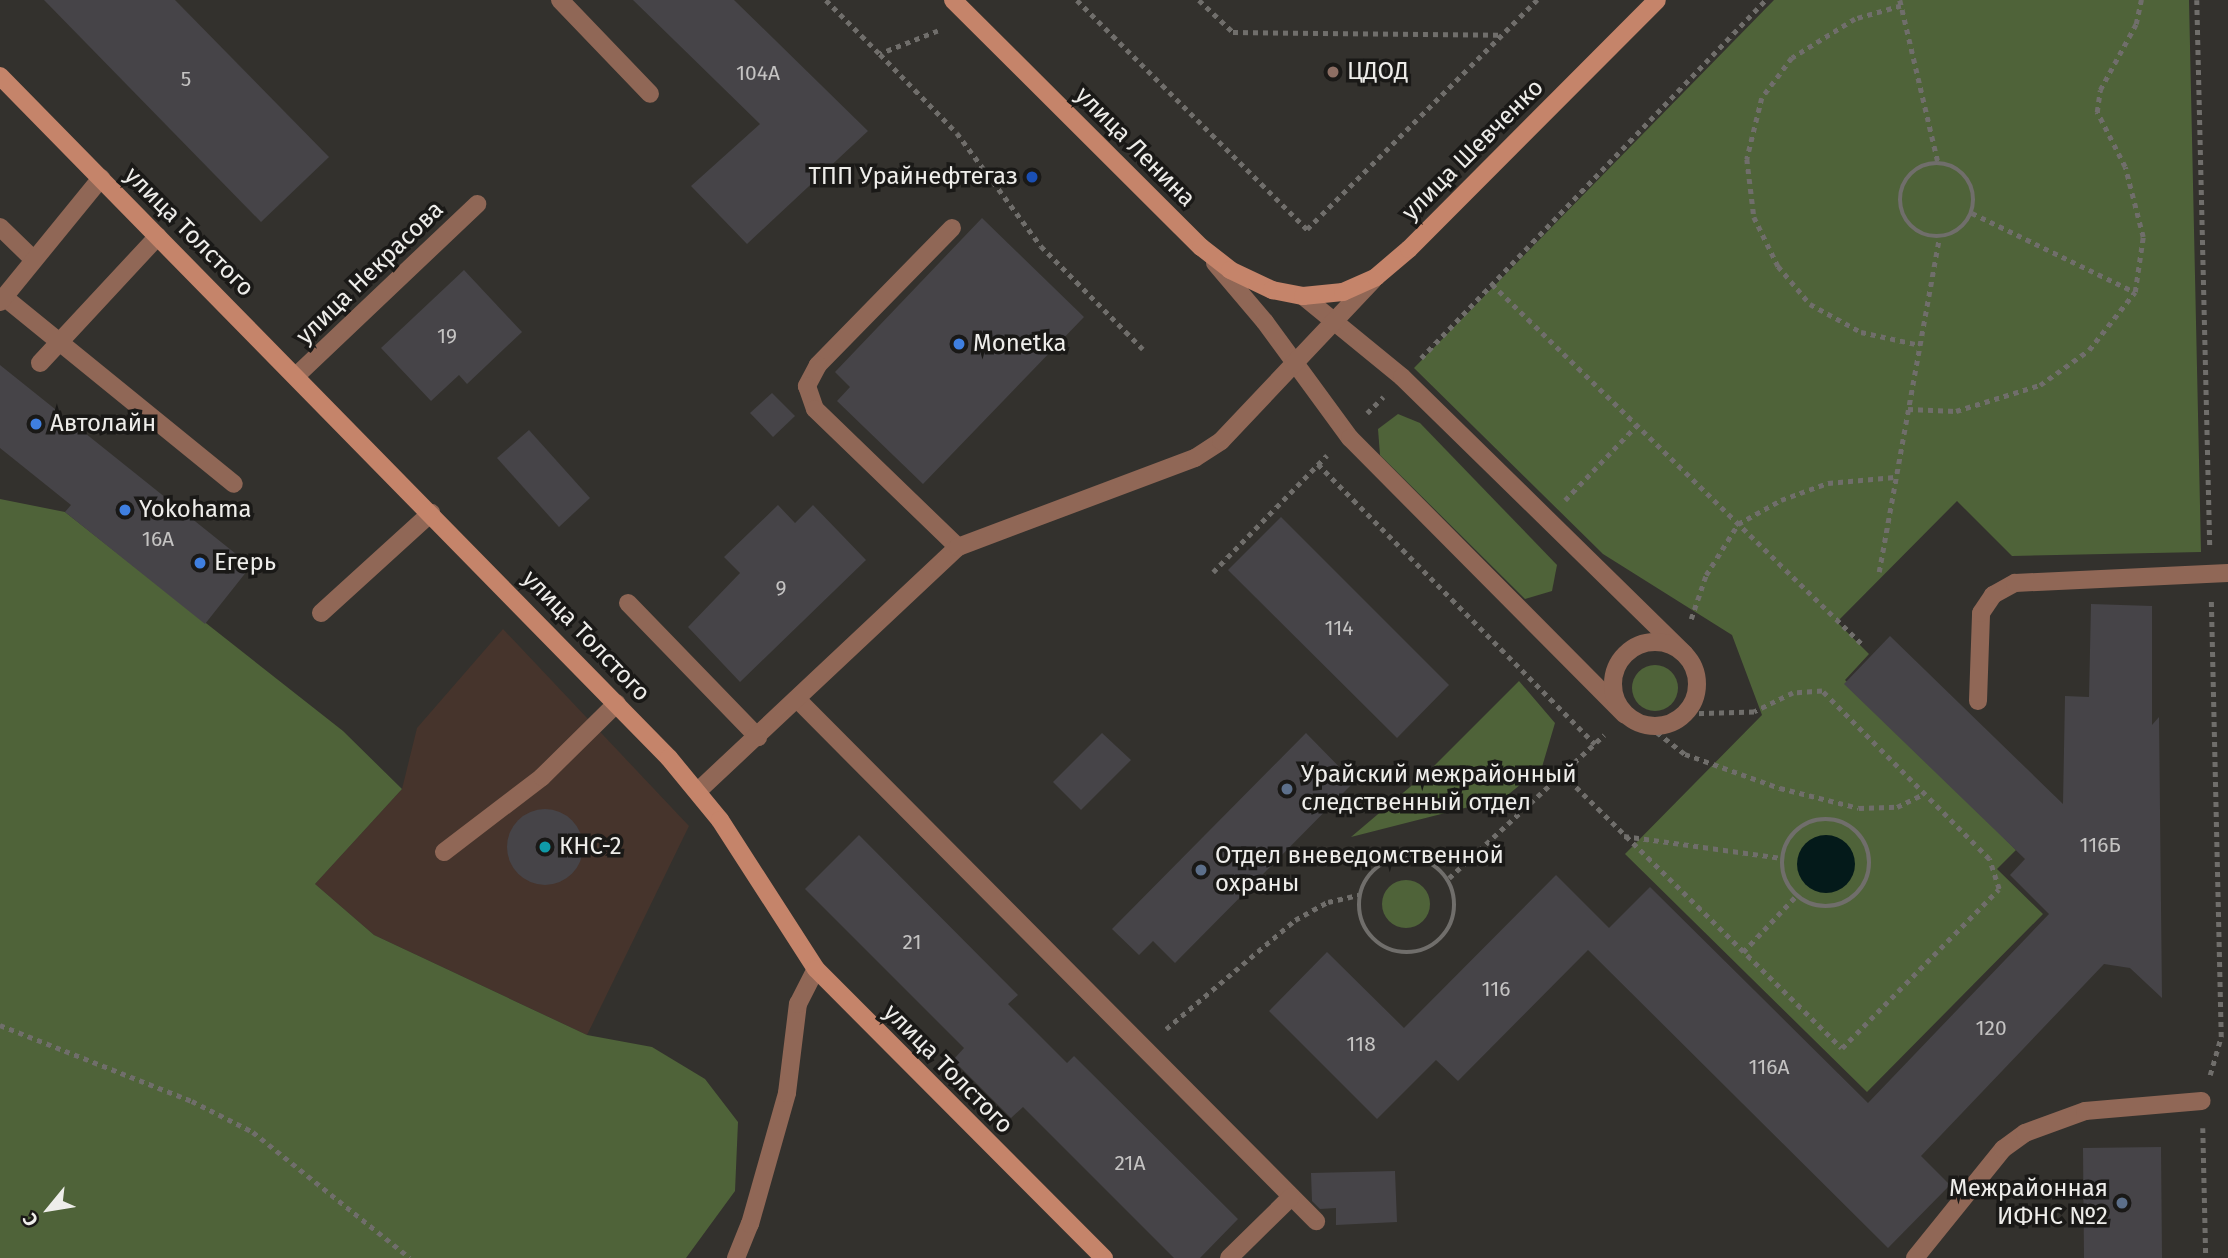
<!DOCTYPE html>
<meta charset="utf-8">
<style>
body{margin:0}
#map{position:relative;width:2228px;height:1258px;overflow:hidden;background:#33312d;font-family:"Fira Sans",sans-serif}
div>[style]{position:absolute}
.industrial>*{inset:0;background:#46342c}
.green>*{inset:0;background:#4f6339}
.round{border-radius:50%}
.water>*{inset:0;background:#041a1a}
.building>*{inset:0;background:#464448}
.path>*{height:4.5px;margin-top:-2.25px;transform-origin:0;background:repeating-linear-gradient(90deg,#706e6b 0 5px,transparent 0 10px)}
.path>.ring{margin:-2.25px;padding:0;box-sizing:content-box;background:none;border:4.5px solid #706e6b;border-radius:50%}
.lane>*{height:18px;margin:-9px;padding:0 9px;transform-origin:9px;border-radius:9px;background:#906756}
.lane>.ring{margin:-9px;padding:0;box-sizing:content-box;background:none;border:18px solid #906756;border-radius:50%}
.secondary>*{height:18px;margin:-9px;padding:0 9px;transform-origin:9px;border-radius:9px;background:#c5846a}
.dots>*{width:19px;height:19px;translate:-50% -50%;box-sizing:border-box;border:4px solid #1a1917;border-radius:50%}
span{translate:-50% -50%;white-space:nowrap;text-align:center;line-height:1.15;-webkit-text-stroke:7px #1a1917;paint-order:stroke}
.number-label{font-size:21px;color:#c4c3c2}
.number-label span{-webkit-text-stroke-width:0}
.poi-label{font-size:24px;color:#eeedea}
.left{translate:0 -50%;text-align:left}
.right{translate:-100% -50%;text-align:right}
.street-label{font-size:24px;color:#eeedea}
.north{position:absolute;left:14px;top:1174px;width:70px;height:70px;-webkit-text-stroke:5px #1a1917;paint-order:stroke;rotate:240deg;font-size:19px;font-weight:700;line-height:28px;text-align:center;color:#eeedea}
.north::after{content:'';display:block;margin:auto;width:24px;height:32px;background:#eeedea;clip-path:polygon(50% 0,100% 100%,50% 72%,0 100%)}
</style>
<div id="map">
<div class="industrial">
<i style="clip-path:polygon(503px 629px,689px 826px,587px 1035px,374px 935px,315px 884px,402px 789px,417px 728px)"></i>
</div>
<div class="green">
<i style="clip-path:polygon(1774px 0,2189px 0,2201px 552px,2012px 556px,1957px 501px,1837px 622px,1869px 654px,1845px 680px,2016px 850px,1997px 869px,2043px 914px,1867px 1092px,1625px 854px,1762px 715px,1732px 635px,1603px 554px,1414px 368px)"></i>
<i style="clip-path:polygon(1398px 414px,1420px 423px,1557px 565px,1552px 591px,1525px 599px,1380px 455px,1378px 429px)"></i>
<i style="clip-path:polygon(0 499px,65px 512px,343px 731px,402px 789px,315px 884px,374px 935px,587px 1035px,652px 1047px,705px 1079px,738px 1122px,735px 1191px,686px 1258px,0 1258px)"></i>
<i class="round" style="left:1632px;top:665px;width:46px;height:46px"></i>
<i style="clip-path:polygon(1519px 681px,1555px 723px,1542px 767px,1504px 798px,1351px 837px,1430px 770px)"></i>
<i class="round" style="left:1382px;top:880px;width:48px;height:48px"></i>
</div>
<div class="water">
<i class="round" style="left:1797px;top:835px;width:58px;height:58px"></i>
</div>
<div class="building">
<i style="clip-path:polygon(44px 0,175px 0,329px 157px,261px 222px)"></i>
<i style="clip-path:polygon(633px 0,734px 0,868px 131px,747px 244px,691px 186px,760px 124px)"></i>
<i style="clip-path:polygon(982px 218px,1084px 317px,923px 484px,837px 401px,850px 387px,835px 372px)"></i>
<i style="clip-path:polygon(464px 270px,522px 332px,467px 384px,459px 375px,431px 401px,381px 348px)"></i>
<i style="clip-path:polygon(0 365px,251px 566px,205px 624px,65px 512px,71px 505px,0 448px)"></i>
<i style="clip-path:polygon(772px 393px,795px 416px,773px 437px,750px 413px)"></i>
<i style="clip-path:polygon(529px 430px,590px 498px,559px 527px,497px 458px)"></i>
<i style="clip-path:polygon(778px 505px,795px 523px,813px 505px,866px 560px,740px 682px,688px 627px,740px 573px,724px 557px)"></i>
<i style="clip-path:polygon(1281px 517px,1449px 685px,1397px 738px,1228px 570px)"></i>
<i style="clip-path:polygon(2091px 604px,2152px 606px,2152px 725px,2159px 717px,2162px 998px,2130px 968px,2104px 964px,1921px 1156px,1950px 1185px,1888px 1248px,1588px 950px,1458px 1081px,1436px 1060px,1377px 1119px,1269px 1011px,1327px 952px,1404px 1028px,1556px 875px,1609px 928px,1650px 887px,1868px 1103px,2049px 914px,2010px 875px,2025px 859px,1844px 684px,1890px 636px,2063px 804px,2065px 696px,2089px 697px)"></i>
<i style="clip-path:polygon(1102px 733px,1131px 760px,1081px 810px,1053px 782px)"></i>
<i style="clip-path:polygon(1306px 733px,1354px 782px,1175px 963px,1153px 941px,1139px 955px,1112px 929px)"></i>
<i class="round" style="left:507px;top:809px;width:76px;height:76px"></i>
<i style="clip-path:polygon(859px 835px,1018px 995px,1008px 1004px,1067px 1063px,1074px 1056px,1238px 1219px,1200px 1258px,1174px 1258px,1023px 1107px,1011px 1118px,953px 1060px,964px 1048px,805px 889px)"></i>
<i style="clip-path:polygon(2161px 1147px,2162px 1258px,2084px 1258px,2083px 1148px)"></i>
<i style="clip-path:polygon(1395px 1171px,1397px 1222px,1336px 1225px,1336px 1208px,1320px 1209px,1312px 1201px,1311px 1173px)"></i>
</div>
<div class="path">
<i style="left:826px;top:0;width:76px;rotate:45deg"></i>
<i style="left:1077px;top:0;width:325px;rotate:44.9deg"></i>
<i style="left:1307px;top:229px;width:325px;rotate:-44.9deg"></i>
<i style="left:1199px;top:0;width:47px;rotate:43.3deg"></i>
<i style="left:1233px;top:32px;width:267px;rotate:0.6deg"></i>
<i style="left:1900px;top:0;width:166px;rotate:76.8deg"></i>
<i style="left:2197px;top:0;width:548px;rotate:88.64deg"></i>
<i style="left:1901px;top:6px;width:48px;rotate:164.2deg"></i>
<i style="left:1855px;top:19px;width:74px;rotate:148.2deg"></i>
<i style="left:1792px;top:58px;width:50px;rotate:126.9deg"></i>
<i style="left:1762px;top:98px;width:63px;rotate:103.8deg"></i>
<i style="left:1747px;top:159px;width:58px;rotate:83.1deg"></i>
<i style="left:1754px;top:217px;width:55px;rotate:63.9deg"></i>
<i style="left:1778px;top:266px;width:50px;rotate:49.9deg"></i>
<i style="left:1810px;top:304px;width:58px;rotate:28.8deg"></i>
<i style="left:1861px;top:332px;width:60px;rotate:12.4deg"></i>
<i style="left:938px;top:31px;width:62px;rotate:158.4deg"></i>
<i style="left:880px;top:54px;width:110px;rotate:45.7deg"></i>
<i style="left:957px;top:133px;width:141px;rotate:53.4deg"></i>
<i style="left:1041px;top:246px;width:145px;rotate:45.3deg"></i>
<i class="ring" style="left:1900px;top:163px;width:69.5px;height:69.5px"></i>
<i style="left:1972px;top:213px;width:181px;rotate:25.9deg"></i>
<i style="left:1492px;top:284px;width:516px;rotate:44.22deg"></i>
<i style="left:1421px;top:358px;width:497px;rotate:-46.1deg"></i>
<i style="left:1908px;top:409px;width:48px;rotate:2.4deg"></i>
<i style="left:1956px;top:411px;width:88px;rotate:-17.2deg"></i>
<i style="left:2040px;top:385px;width:60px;rotate:-35.5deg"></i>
<i style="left:2089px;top:350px;width:74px;rotate:-51.6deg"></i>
<i style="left:2135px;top:292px;width:56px;rotate:-81.7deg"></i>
<i style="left:2143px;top:237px;width:72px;rotate:-104.4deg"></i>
<i style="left:2125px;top:167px;width:62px;rotate:-117deg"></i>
<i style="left:2097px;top:112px;width:22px;rotate:-82deg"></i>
<i style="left:2100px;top:90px;width:75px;rotate:-61.4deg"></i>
<i style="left:2136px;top:24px;width:25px;rotate:-78deg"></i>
<i style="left:1367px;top:413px;width:23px;rotate:-45deg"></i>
<i style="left:1318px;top:464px;width:394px;rotate:45.3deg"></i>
<i style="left:1565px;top:500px;width:104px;rotate:-46.2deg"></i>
<i style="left:1213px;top:572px;width:163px;rotate:-45.7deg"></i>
<i style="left:1879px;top:572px;width:339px;rotate:-79.8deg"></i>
<i style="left:1691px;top:619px;width:46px;rotate:-71.2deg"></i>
<i style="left:1706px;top:575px;width:60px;rotate:-57.9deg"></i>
<i style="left:1738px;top:524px;width:49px;rotate:-29.2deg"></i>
<i style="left:1781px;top:500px;width:50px;rotate:-19.9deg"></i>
<i style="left:1828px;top:483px;width:67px;rotate:-5.1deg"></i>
<i style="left:1649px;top:726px;width:46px;rotate:37.9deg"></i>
<i style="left:1685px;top:754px;width:101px;rotate:19.7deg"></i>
<i style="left:1780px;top:788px;width:81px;rotate:14.2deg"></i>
<i style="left:1859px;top:808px;width:38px;rotate:-2deg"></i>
<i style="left:1897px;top:807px;width:30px;rotate:-26deg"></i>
<i style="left:1562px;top:773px;width:392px;rotate:44.5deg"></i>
<i style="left:1842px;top:1048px;width:223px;rotate:-45.4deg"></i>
<i style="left:1999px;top:889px;width:32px;rotate:-108deg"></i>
<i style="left:1989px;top:859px;width:237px;rotate:-134.8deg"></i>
<i style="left:1822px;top:691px;width:29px;rotate:176deg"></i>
<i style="left:1793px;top:693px;width:43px;rotate:154deg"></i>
<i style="left:1754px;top:712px;width:68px;rotate:178.3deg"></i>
<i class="ring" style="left:1782px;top:819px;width:83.5px;height:83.5px"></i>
<i style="left:1624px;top:836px;width:160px;rotate:7.9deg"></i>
<i class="ring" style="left:1359px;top:857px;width:91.5px;height:91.5px"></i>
<i style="left:1449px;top:878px;width:211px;rotate:-42.7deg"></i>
<i style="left:1743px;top:952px;width:77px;rotate:-46.6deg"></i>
<i style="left:0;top:1025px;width:206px;rotate:21.6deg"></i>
<i style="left:192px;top:1101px;width:68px;rotate:26.9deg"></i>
<i style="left:253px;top:1132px;width:201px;rotate:38.7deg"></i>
<i style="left:1166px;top:1029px;width:169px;rotate:-40.2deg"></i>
<i style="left:1295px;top:920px;width:38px;rotate:-29deg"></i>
<i style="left:1328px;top:902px;width:32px;rotate:-13deg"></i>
<i style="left:2210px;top:1075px;width:40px;rotate:-74deg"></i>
<i style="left:2221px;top:1037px;width:438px;rotate:-91.3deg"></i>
<i style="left:2203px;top:1128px;width:130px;rotate:88.7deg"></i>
</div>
<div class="lane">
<i style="left:560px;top:0;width:130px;rotate:46.2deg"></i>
<i style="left:0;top:227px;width:47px;rotate:44.1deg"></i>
<i style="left:952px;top:228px;width:192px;rotate:134.4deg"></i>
<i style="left:818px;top:365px;width:24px;rotate:118deg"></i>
<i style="left:807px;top:386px;width:24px;rotate:71deg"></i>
<i style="left:815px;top:409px;width:199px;rotate:44deg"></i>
<i style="left:1215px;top:263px;width:77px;rotate:49.7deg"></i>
<i style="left:1265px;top:322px;width:144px;rotate:53.8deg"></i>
<i style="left:1350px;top:438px;width:390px;rotate:45.2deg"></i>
<i style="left:1303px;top:296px;width:128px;rotate:39.3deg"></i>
<i style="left:1402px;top:377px;width:396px;rotate:44.4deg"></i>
<i style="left:4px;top:297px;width:296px;rotate:39.1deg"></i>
<i style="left:0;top:302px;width:160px;rotate:-50.8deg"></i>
<i style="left:40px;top:363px;width:173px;rotate:-47.1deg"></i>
<i style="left:296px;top:376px;width:250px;rotate:-43.5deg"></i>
<i style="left:628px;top:603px;width:187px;rotate:45.9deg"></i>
<i style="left:321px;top:613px;width:149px;rotate:-42.3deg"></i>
<i class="ring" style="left:1613px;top:642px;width:66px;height:66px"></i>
<i style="left:798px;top:700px;width:735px;rotate:45.17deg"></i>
<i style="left:1978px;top:701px;width:88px;rotate:-88deg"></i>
<i style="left:1981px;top:613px;width:22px;rotate:-56deg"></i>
<i style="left:1993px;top:595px;width:25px;rotate:-29deg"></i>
<i style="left:2015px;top:583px;width:213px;rotate:-2.7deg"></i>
<i style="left:698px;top:791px;width:357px;rotate:-43.2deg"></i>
<i style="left:958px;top:547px;width:253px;rotate:-20.6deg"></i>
<i style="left:1195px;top:458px;width:31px;rotate:-33deg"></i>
<i style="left:1221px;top:441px;width:221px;rotate:-46.6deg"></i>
<i style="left:444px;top:852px;width:123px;rotate:-37.4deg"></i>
<i style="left:542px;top:777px;width:105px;rotate:-44.6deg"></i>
<i style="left:736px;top:1258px;width:37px;rotate:-68deg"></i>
<i style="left:750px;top:1224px;width:136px;rotate:-74.2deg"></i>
<i style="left:787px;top:1093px;width:90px;rotate:-83deg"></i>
<i style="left:798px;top:1004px;width:39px;rotate:-63deg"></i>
<i style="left:1229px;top:1258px;width:87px;rotate:-44.5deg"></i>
<i style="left:1915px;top:1258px;width:140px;rotate:-51.1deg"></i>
<i style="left:2003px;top:1149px;width:27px;rotate:-36deg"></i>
<i style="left:2025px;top:1133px;width:64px;rotate:-20.1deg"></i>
<i style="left:2085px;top:1111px;width:117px;rotate:-4.9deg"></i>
</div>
<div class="secondary">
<i style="left:953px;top:0;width:350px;rotate:44.9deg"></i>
<i style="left:1201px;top:247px;width:37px;rotate:38deg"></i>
<i style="left:1230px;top:270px;width:47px;rotate:25.5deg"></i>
<i style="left:1272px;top:290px;width:32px;rotate:11deg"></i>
<i style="left:1303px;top:296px;width:40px;rotate:-5.7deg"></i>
<i style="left:1343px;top:292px;width:36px;rotate:-24deg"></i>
<i style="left:1376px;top:277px;width:43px;rotate:-40.3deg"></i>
<i style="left:1409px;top:249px;width:351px;rotate:-45.1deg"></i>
<i style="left:0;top:76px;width:955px;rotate:45.55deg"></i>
<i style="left:669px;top:758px;width:80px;rotate:50.6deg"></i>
<i style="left:720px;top:820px;width:177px;rotate:57.2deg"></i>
<i style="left:816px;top:969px;width:408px;rotate:45.1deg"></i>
</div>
<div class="dots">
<i style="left:1333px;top:72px;background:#8d6e63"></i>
<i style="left:1032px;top:177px;background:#1a4fb4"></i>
<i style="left:959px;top:344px;background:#3f7fe0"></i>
<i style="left:36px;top:424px;background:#3f7fe0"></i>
<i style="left:125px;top:510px;background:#3f7fe0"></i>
<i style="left:200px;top:563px;background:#3f7fe0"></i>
<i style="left:1287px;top:789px;background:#5c6f8a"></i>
<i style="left:545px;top:847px;background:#0f9aa8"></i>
<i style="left:1201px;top:870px;background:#5c6f8a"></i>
<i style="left:2122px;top:1203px;background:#5c6f8a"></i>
</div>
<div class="number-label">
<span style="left:758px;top:73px">104А</span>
<span style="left:186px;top:79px">5</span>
<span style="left:447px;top:336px">19</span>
<span style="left:158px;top:539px">16А</span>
<span style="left:781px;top:588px">9</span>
<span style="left:1339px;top:628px">114</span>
<span style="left:2100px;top:845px">116Б</span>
<span style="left:912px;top:942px">21</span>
<span style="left:1496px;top:989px">116</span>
<span style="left:1991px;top:1028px">120</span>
<span style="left:1361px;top:1044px">118</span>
<span style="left:1769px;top:1067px">116А</span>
<span style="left:1130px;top:1163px">21А</span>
</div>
<div class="poi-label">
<span class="left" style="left:1347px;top:72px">ЦДОД</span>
<span class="right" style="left:1018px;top:177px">ТПП Урайнефтегаз</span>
<span class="left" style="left:973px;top:344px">Monetka</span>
<span class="left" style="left:50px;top:424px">Автолайн</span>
<span class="left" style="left:139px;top:510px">Yokohama</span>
<span class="left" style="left:214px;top:563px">Егерь</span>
<span class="left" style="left:1301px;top:789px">Урайский межрайонный<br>следственный отдел</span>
<span class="left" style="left:559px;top:847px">КНС-2</span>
<span class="left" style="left:1215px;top:870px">Отдел вневедомственной<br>охраны</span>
<span class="right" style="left:2108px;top:1203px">Межрайонная<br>ИФНС №2</span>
</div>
<div class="street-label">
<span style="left:1135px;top:147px;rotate:45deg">улица Ленина</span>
<span style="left:1473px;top:150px;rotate:-45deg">улица Шевченко</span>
<span style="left:189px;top:232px;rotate:45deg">улица Толстого</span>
<span style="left:370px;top:273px;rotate:-44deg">улица Некрасова</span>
<span style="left:586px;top:636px;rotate:46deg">улица Толстого</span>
<span style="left:948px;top:1069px;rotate:45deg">улица Толстого</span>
</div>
<div class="north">С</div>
</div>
